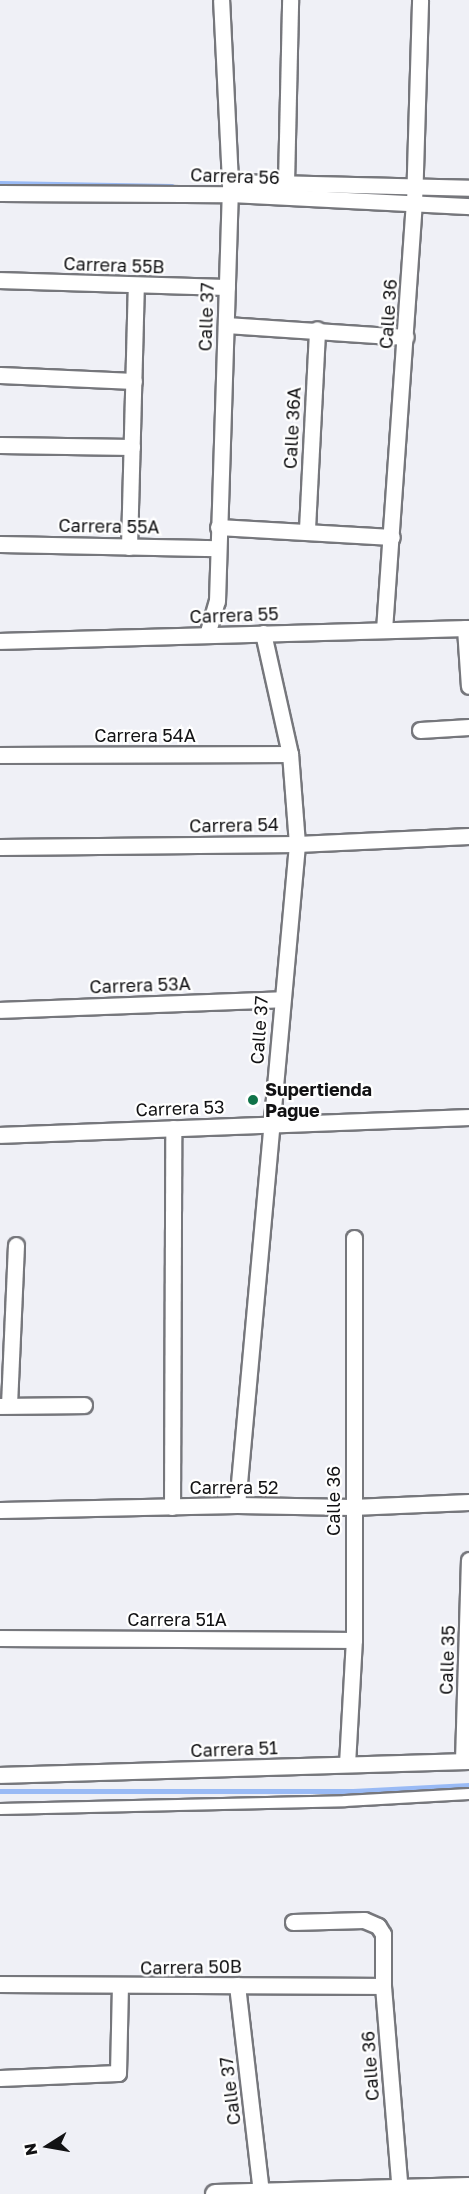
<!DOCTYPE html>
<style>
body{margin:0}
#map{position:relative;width:469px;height:2194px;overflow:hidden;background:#eff0f6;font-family:"Golos Text",sans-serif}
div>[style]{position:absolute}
.stream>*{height:5px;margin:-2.5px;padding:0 2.5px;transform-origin:2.5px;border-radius:2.5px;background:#99baf5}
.roads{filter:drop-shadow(2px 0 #76777c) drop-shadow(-2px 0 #76777c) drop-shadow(0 2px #76777c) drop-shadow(0 -2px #76777c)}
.pedestrian>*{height:10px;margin:-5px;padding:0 5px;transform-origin:5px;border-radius:5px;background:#fff}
.minor>*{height:15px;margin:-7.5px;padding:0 7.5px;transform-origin:7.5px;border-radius:7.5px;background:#fff}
.tertiary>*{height:18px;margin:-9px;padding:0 9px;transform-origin:9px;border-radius:9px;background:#fff}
.dots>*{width:16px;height:16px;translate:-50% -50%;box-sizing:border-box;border:3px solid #fff;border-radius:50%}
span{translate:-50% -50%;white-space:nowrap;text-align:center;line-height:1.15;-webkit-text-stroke:4.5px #fff;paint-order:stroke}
.street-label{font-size:18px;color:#121214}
.poi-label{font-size:18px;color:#121214;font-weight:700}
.left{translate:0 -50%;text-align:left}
.north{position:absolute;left:18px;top:2116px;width:60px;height:60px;-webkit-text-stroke:4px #fff;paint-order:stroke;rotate:259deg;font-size:16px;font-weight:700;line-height:24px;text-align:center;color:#121214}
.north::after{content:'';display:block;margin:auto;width:21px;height:27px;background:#121214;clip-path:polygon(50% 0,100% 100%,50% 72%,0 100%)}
</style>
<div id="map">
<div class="stream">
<i style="left:0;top:183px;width:172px;rotate:1deg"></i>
<i style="left:451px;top:198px;width:18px"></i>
<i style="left:0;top:1791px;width:353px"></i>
<i style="left:353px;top:1791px;width:116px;rotate:-3deg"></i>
</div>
<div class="roads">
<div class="pedestrian">
<i style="left:0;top:1809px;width:345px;rotate:-1.3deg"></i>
<i style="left:345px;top:1801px;width:124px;rotate:-3.2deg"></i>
</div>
<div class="minor">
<i style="left:230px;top:182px;width:239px;rotate:1.4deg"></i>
<i style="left:286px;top:183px;width:183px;rotate:-88.7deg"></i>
<i style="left:0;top:193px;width:228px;rotate:0.3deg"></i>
<i style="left:228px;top:194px;width:241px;rotate:2.9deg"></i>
<i style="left:0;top:280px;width:227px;rotate:1.8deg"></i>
<i style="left:226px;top:325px;width:180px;rotate:3.8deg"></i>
<i style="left:0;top:375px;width:134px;rotate:2.6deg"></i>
<i style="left:0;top:445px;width:132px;rotate:0.9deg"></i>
<i style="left:218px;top:527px;width:174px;rotate:3.3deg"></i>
<i style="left:307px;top:529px;width:200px;rotate:-87.1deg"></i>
<i style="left:0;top:544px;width:218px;rotate:1.1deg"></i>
<i style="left:129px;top:547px;width:262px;rotate:-88.5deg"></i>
<i style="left:465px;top:628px;width:58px;rotate:86.1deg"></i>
<i style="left:384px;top:630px;width:426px;rotate:-86deg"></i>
<i style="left:414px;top:205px;width:205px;rotate:-88.3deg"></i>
<i style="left:207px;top:635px;width:35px;rotate:-74deg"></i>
<i style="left:217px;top:601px;width:419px;rotate:-88.2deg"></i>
<i style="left:230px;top:182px;width:182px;rotate:-92.8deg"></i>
<i style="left:0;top:641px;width:469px;rotate:-1.6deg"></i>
<i style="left:420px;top:730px;width:49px;rotate:-3.5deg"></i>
<i style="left:0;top:755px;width:290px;rotate:-0.2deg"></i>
<i style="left:0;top:847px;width:297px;rotate:-0.6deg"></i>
<i style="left:297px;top:844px;width:172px;rotate:-2.7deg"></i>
<i style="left:0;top:1010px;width:281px;rotate:-2.2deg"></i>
<i style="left:0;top:1135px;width:469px;rotate:-2.2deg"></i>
<i style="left:9px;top:1405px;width:160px;rotate:-87.5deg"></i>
<i style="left:0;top:1406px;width:84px;rotate:-0.7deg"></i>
<i style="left:237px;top:1505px;width:664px;rotate:-84.81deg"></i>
<i style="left:297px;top:844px;width:90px;rotate:-94.4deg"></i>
<i style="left:290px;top:754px;width:124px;rotate:-102.6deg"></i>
<i style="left:172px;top:1507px;width:379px;rotate:-89.8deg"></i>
<i style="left:0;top:1510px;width:237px;rotate:-1.2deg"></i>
<i style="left:237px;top:1505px;width:115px;rotate:1deg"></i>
<i style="left:352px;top:1507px;width:117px;rotate:-2.4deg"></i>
<i style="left:0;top:1638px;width:354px;rotate:0.3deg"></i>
<i style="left:463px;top:1761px;width:201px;rotate:-88.3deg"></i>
<i style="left:347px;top:1764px;width:124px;rotate:-86.8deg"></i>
<i style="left:354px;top:1640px;width:402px;rotate:-90deg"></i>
<i style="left:0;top:1775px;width:469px;rotate:-1.7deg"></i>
<i style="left:293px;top:1922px;width:71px;rotate:-1.6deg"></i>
<i style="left:364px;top:1920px;width:15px;rotate:23deg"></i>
<i style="left:378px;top:1926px;width:9px;rotate:58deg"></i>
<i style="left:383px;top:1934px;width:52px;rotate:90deg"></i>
<i style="left:383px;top:1986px;width:209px;rotate:85.3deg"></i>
<i style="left:0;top:1984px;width:383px;rotate:0.3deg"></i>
<i style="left:237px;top:1985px;width:209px;rotate:83.4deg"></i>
<i style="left:0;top:2078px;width:118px;rotate:-2.4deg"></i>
<i style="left:118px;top:2073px;width:86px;rotate:-88.7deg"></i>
</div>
<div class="tertiary">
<i style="left:215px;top:2194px;width:254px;rotate:-1.6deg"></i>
</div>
</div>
<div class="dots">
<i style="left:253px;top:1100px;background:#107349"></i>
</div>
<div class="street-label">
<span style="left:235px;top:176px;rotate:2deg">Carrera 56</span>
<span style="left:114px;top:265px;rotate:2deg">Carrera 55B</span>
<span style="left:388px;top:314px;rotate:-86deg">Calle 36</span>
<span style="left:206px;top:317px;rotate:-88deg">Calle 37</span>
<span style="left:292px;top:428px;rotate:-87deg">Calle 36A</span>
<span style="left:109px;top:526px;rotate:1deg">Carrera 55A</span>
<span style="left:234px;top:615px;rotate:-2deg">Carrera 55</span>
<span style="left:145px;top:735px">Carrera 54A</span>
<span style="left:234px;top:825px;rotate:-1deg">Carrera 54</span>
<span style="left:140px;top:985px;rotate:-2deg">Carrera 53A</span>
<span style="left:259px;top:1030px;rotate:-86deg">Calle 37</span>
<span style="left:180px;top:1108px;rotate:-2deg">Carrera 53</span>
<span style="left:234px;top:1487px">Carrera 52</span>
<span style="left:333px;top:1501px;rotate:-90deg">Calle 36</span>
<span style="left:177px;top:1619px">Carrera 51A</span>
<span style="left:447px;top:1660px;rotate:-88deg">Calle 35</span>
<span style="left:234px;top:1749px;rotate:-2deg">Carrera 51</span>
<span style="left:191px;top:1967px;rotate:-1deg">Carrera 50B</span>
<span style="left:370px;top:2066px;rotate:-94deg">Calle 36</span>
<span style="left:230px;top:2091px;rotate:-97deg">Calle 37</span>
</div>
<div class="poi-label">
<span class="left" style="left:265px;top:1100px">Supertienda<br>Pague</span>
</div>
<div class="north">N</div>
</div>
